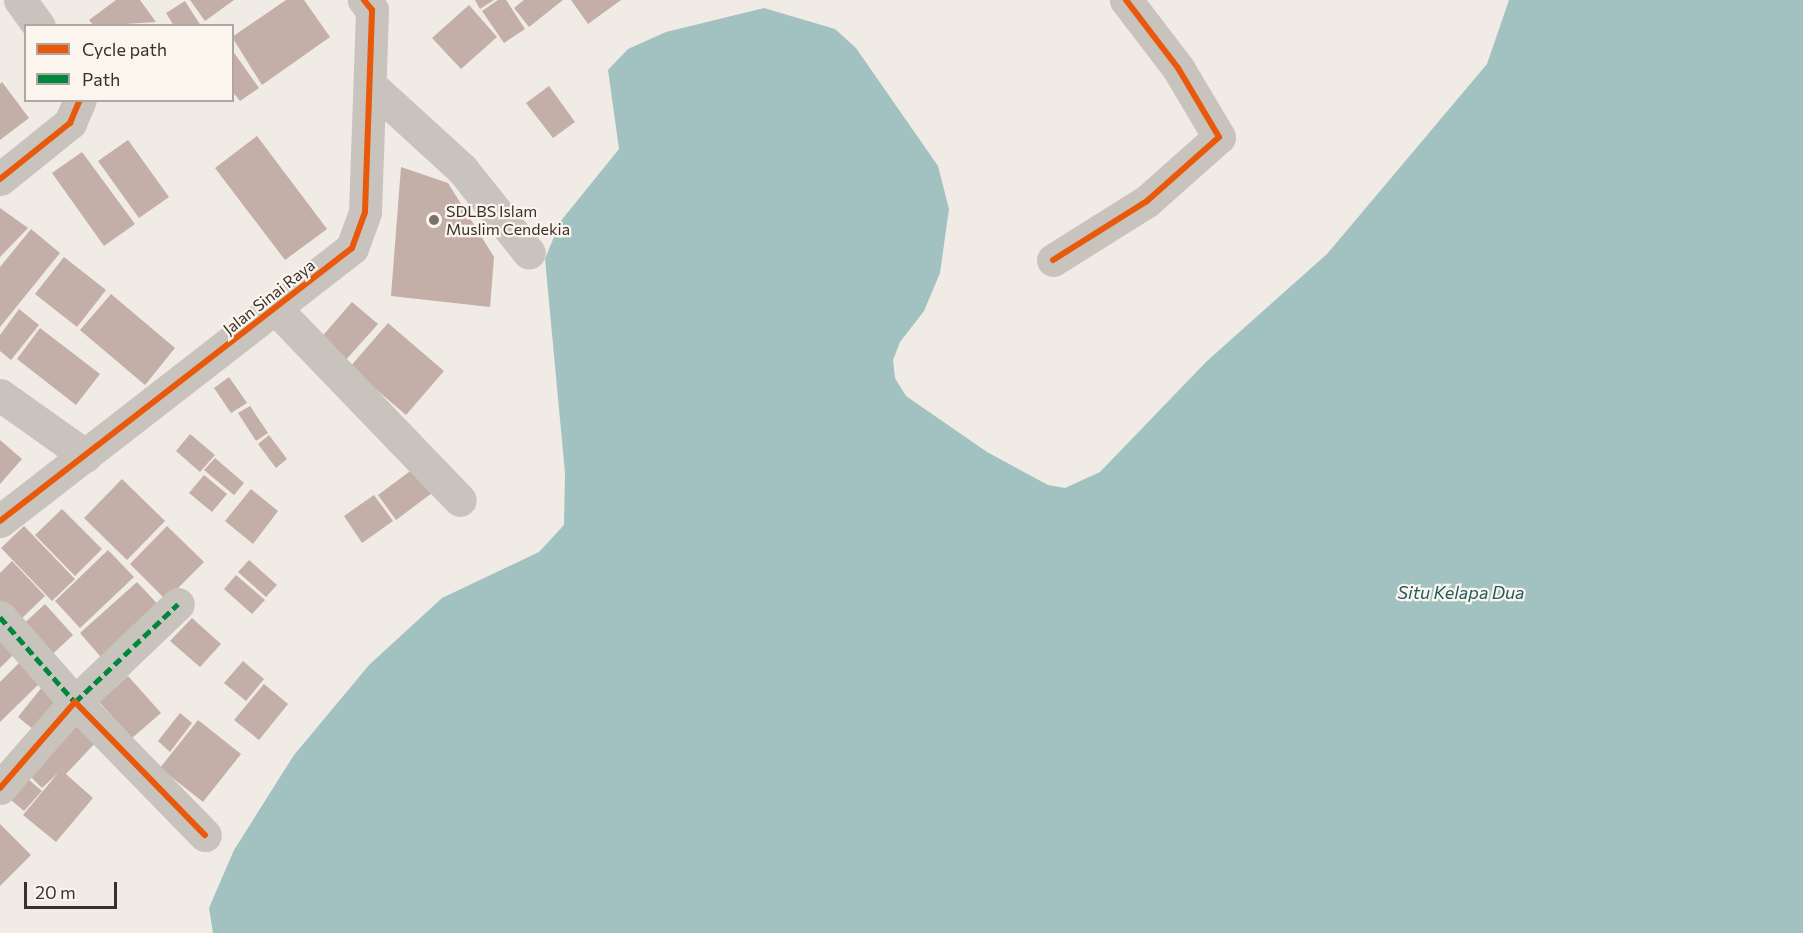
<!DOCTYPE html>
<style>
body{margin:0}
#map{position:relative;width:1803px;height:933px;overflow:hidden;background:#f0ebe5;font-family:Commissioner,sans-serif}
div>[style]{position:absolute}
.water>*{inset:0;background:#a1c2c1}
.building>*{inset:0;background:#c3afa7}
.minor>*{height:33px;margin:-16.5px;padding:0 16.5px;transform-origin:16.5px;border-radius:16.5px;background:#c9c3be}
.quiet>*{height:4.5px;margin-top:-2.25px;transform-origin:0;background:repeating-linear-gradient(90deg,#00873e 0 9px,transparent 0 13.5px)}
.cycleway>*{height:6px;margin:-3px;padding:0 3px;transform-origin:3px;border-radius:3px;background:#e8590c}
.dots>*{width:16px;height:16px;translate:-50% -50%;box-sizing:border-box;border:3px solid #fbf5ee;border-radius:50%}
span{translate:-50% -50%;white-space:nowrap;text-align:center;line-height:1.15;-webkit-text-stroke:4.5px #fbf5ee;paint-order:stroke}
.poi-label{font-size:16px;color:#3b302b}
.left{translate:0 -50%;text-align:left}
.street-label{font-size:16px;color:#3b302b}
.water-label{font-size:18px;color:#1f5a5e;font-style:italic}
.legend{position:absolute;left:24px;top:24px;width:210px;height:78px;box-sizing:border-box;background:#fbf5ee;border:2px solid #aea6a0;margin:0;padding:8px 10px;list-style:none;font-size:18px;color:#3b302b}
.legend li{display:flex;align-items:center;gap:12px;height:30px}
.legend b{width:30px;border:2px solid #aea6a0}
.scale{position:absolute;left:24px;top:882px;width:93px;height:27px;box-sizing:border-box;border:3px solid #3b302b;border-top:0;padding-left:8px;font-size:18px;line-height:21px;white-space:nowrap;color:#3b302b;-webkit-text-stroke:4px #fbf5ee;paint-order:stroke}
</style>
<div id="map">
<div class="water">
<i style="clip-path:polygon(1509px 0,1803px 0,1803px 933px,213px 933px,209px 908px,234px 850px,294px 755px,369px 665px,442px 598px,539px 552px,564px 525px,565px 473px,545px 259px,560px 222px,619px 149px,608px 70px,628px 49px,666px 32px,764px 8px,835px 29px,856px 48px,938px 166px,949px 209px,940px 273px,924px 311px,900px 342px,893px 360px,895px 378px,906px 396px,987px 452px,1048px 485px,1065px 488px,1100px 472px,1207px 361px,1327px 254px,1487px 64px)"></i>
</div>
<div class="building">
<i style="clip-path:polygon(116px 0,140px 0,156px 22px,94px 26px,89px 20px)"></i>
<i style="clip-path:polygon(190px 0,234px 0,205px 21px)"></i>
<i style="clip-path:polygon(286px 0,304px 0,330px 37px,262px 85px,232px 37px)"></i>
<i style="clip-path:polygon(475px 0,494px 0,480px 9px)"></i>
<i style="clip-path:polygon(498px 0,506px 0,525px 29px,504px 43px,482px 11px)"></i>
<i style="clip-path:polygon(524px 0,563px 0,529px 27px,514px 8px)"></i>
<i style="clip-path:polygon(571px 0,621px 0,588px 24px)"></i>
<i style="clip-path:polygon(185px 1px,201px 26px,174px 26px,166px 13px)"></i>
<i style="clip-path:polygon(469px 5px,497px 37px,461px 69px,432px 38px)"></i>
<i style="clip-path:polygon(232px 50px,259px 88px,240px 101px,232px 91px)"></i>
<i style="clip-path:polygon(2px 82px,29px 118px,0 140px,0 84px)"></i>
<i style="clip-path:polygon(549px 86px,575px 122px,553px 138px,526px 103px)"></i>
<i style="clip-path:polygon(257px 136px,327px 229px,285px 260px,215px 168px)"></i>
<i style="clip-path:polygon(128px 140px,169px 197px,139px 218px,98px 161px)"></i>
<i style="clip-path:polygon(82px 152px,135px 224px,104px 246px,52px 173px)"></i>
<i style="clip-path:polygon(401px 167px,448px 183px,494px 257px,490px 307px,391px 296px)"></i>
<i style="clip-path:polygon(0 208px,28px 228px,0 257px)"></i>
<i style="clip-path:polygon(31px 229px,60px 253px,0 327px,0 267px)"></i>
<i style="clip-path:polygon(64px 257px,106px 290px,77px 327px,35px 294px)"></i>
<i style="clip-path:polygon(111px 294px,175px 348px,145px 385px,80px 330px)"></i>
<i style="clip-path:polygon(352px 302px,378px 324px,343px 363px,318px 341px)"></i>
<i style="clip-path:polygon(19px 309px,39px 325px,11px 360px,0 351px,0 335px)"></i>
<i style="clip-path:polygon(388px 323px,444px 371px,406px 415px,350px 367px)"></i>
<i style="clip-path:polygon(40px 328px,100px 374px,76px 405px,17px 359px)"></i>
<i style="clip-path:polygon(229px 377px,247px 403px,231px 413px,214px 388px)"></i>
<i style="clip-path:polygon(250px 406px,268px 433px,256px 441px,238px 413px)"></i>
<i style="clip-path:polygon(190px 434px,215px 455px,200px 472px,176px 451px)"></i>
<i style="clip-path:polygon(269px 435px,287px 459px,276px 468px,258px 444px)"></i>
<i style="clip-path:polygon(0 440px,22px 459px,0 484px)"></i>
<i style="clip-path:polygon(215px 458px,244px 483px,234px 495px,204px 470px)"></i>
<i style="clip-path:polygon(417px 466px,436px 490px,396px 520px,378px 495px)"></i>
<i style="clip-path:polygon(204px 475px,227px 494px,212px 512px,189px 493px)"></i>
<i style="clip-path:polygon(122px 479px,165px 521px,127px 560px,84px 518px)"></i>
<i style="clip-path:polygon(251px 489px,278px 511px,253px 544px,225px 521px)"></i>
<i style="clip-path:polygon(374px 495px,393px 521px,362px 543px,344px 516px)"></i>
<i style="clip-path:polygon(62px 509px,102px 549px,75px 576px,35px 535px)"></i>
<i style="clip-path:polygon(24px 526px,75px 579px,52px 601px,1px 548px)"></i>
<i style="clip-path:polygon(167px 526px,204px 562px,166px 600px,130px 564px)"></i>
<i style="clip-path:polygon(108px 550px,134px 577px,80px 628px,55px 601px)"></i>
<i style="clip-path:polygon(249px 560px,277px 585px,266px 597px,238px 572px)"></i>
<i style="clip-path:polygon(12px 561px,45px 596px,19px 621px,0 601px,0 573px)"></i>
<i style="clip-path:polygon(236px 575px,265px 600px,252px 614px,224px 589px)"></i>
<i style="clip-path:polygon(137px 582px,164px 611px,106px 663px,80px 633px)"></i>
<i style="clip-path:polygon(45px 604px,73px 635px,45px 661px,17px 630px)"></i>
<i style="clip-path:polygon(192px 618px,221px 644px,200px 667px,170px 641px)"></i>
<i style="clip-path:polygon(0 634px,17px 651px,0 668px)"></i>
<i style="clip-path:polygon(23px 659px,44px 679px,0 722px,0 682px)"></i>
<i style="clip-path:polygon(243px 661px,264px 679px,246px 701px,224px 683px)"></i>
<i style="clip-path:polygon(128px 676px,161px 713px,132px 738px,99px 702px)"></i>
<i style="clip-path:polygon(264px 684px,288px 704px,259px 740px,234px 720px)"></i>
<i style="clip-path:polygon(42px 687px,64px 705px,40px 735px,18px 717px)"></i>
<i style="clip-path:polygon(180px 713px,192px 723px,170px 752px,158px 741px)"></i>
<i style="clip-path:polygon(198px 720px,241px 754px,203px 802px,160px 768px)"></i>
<i style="clip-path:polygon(78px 722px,98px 740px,66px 774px,50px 760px,93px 798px,56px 842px,23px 815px,58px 773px,42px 788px,28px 774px)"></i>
<i style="clip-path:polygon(21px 773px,42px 791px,24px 811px,4px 794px)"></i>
<i style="clip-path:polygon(0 824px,31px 855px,0 886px)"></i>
</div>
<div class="minor">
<i style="left:20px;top:0;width:32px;rotate:54deg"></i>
<i style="left:370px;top:85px;width:125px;rotate:42.4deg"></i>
<i style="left:462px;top:169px;width:107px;rotate:51.4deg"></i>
<i style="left:0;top:179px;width:90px;rotate:-38.7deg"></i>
<i style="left:70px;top:123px;width:25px;rotate:-67deg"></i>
<i style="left:1053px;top:260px;width:111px;rotate:-32.1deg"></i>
<i style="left:1147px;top:201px;width:96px;rotate:-41.6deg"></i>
<i style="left:1219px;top:137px;width:80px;rotate:-120.7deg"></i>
<i style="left:1178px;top:68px;width:86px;rotate:-127.4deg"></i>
<i style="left:276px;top:309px;width:265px;rotate:46.1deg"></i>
<i style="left:0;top:395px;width:105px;rotate:35.3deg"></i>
<i style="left:0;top:521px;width:445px;rotate:-37.8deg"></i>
<i style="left:352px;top:248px;width:38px;rotate:-70deg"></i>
<i style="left:365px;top:212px;width:202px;rotate:-88deg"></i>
<i style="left:372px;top:10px;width:13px;rotate:-129deg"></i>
<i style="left:0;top:617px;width:113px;rotate:48.6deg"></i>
<i style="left:75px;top:702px;width:142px;rotate:-43.6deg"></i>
<i style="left:0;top:788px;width:114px;rotate:-48.9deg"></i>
<i style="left:75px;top:702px;width:186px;rotate:45.7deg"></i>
</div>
<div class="quiet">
<i style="left:0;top:617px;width:113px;rotate:48.6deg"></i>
<i style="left:75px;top:702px;width:142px;rotate:-43.6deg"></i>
</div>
<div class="cycleway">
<i style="left:0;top:179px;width:90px;rotate:-38.7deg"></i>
<i style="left:70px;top:123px;width:25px;rotate:-67deg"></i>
<i style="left:1053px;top:260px;width:111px;rotate:-32.1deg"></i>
<i style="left:1147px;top:201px;width:96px;rotate:-41.6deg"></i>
<i style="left:1219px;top:137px;width:80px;rotate:-120.7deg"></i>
<i style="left:1178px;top:68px;width:86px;rotate:-127.4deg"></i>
<i style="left:0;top:521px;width:445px;rotate:-37.8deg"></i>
<i style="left:352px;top:248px;width:38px;rotate:-70deg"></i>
<i style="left:365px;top:212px;width:202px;rotate:-88deg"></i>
<i style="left:372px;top:10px;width:13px;rotate:-129deg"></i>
<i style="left:0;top:788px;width:114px;rotate:-48.9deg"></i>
<i style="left:75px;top:702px;width:186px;rotate:45.7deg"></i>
</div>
<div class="dots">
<i style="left:434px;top:220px;background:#7a716c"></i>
</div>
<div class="poi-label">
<span class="left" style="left:446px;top:220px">SDLBS Islam<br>Muslim Cendekia</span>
</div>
<div class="street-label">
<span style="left:269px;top:297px;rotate:-38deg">Jalan Sinai Raya</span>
</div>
<div class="water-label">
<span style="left:1461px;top:592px">Situ Kelapa Dua</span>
</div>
<ul class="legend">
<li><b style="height:8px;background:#e8590c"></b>Cycle path</li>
<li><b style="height:8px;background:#00873e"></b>Path</li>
</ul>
<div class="scale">20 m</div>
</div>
